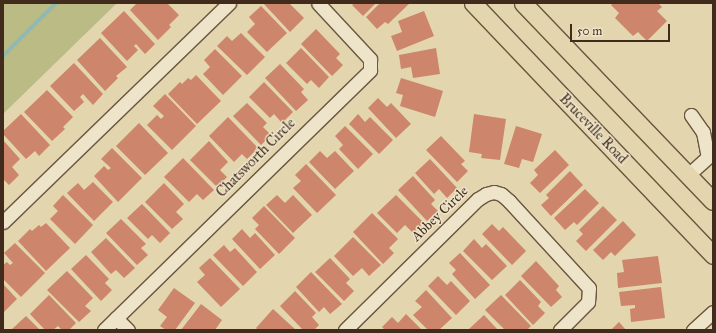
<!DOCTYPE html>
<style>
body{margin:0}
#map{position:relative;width:716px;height:333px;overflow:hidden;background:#e3d5ad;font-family:"IM FELL Great Primer",serif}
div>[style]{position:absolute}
.green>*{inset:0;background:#babb85}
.stream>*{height:4px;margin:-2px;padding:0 2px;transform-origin:2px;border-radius:2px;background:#95b8ad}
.building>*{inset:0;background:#cd856b}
.roads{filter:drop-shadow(1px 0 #6a5640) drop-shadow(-1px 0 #6a5640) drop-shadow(0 1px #6a5640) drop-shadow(0 -1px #6a5640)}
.minor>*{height:13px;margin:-6.5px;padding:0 6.5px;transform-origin:6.5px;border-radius:6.5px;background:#ede4ca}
.major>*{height:17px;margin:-8.5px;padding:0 8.5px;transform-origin:8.5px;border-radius:8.5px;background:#e3d5ad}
span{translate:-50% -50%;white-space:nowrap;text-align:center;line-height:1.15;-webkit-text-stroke:3px #ede4ca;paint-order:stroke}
.street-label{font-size:14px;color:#412b1c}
.frame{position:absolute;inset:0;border:4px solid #412b1c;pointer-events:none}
.scale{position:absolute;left:570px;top:24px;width:100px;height:18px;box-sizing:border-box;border:2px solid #412b1c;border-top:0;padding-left:5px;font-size:12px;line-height:14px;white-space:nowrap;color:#412b1c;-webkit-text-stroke:3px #ede4ca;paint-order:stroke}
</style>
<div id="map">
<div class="green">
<i style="clip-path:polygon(3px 3px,117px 3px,3px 114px)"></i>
</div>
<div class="stream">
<i style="left:3px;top:56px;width:75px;rotate:-45deg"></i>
</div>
<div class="building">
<i style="clip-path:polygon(137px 3px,167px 3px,179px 15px,169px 25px,171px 27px,158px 40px,130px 10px)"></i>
<i style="clip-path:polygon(263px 3px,289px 3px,304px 18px,290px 32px)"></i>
<i style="clip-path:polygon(355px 3px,376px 3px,363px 16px,352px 5px)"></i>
<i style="clip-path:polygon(380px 3px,410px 3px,388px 24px,385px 22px,377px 29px,366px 17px)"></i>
<i style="clip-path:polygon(613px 3px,658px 3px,662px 7px,657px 11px,667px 21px,647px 41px,638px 32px,633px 36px,615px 18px,619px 13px,611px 5px)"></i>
<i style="clip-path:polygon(261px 6px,287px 33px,267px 52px,247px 32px,255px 24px,249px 17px)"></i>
<i style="clip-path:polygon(124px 11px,155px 44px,145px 54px,136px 44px,134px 46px,138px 50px,127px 61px,101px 33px)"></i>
<i style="clip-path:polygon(424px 11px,434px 36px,397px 51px,391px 36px,402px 32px,398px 21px)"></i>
<i style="clip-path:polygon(316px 29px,340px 54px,336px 58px,343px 65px,332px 76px,301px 44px)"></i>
<i style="clip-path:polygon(241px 33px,265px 57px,247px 75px,217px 46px,227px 36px,232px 41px)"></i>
<i style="clip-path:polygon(100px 38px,127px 67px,116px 76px,118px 78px,105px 91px,77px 60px)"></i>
<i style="clip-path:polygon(301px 48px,329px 77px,319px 88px,311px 80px,307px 84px,286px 63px)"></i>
<i style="clip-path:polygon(436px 48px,440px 74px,413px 78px,411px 67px,401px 69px,399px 55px)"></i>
<i style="clip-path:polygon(215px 49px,242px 76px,223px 95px,203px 74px,210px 67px,204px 60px)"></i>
<i style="clip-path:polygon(74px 63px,103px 94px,93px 105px,83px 94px,80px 97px,84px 102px,74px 111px,50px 86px)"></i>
<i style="clip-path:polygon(280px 64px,304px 89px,301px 92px,308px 100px,296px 111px,265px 78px)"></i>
<i style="clip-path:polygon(196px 75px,221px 101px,197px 124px,168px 94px,180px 82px,182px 84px,188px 78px,191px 80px)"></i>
<i style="clip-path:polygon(401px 78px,443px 91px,435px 117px,400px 106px,403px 95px,396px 93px)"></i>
<i style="clip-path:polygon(264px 82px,293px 112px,282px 123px,274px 114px,270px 118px,249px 97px)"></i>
<i style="clip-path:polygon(47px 90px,73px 117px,63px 127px,65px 129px,52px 141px,24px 112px)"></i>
<i style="clip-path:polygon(165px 94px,196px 126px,172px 150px,147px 125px,157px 115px,161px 119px,164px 116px,153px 106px)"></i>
<i style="clip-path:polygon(378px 98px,387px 107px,391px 103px,411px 124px,396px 138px,368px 108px)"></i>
<i style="clip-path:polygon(247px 103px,267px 123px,263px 127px,271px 135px,261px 145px,233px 116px)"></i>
<i style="clip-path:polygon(21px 114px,50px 145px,39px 156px,35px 151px,26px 159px,3px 134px,3px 131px)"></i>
<i style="clip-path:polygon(358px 114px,365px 122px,370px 117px,393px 140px,379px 154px,349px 124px)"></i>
<i style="clip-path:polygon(474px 114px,506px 119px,500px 160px,481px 158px,482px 154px,469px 152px)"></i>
<i style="clip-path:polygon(228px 117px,258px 148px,247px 159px,242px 154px,234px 162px,209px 136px)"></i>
<i style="clip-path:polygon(139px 123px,168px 153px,145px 175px,116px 146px)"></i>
<i style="clip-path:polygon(345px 126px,373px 154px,358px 169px,339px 149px,343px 145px,335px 136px)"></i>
<i style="clip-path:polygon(516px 126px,542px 134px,533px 162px,522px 159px,519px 168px,504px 164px)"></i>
<i style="clip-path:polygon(441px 136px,465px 161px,461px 164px,468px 171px,457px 182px,426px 150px)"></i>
<i style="clip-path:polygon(3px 140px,20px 159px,12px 167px,19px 175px,9px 185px,3px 179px)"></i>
<i style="clip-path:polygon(209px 141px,228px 162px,220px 170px,227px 177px,217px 187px,190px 160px)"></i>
<i style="clip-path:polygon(112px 148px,142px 178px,118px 202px,94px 176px,104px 166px,108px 170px,111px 168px,101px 159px)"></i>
<i style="clip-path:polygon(555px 150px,569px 165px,540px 193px,530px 183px,538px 175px,534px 170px)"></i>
<i style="clip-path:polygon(320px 151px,327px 158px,335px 151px,354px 171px,335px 189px,309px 162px)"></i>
<i style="clip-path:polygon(183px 158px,214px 190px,203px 200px,197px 194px,189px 202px,164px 177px)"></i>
<i style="clip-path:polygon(430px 159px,457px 188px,447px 198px,439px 189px,434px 194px,415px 173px)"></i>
<i style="clip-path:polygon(306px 164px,336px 195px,317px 213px,293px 188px,301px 181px,295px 175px)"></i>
<i style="clip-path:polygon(570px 171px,583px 185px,551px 216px,541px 205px,549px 198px,546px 195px)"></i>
<i style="clip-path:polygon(413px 176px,435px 200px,431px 204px,438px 211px,427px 221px,398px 190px)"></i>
<i style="clip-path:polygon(93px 182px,113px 202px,94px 221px,67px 193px,78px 183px,84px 190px)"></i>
<i style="clip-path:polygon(164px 183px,184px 204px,176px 212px,183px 219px,172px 229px,145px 202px)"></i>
<i style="clip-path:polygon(585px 189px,599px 203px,577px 225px,574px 222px,565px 230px,554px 218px)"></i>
<i style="clip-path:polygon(63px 195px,93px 225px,75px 244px,50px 219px,58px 211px,53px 206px)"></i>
<i style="clip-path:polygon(277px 195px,285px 203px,293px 195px,312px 215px,293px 233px,266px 205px)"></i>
<i style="clip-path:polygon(396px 195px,424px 223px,413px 233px,405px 225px,397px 233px,377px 213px)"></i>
<i style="clip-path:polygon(142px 204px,170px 233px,160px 243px,152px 235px,148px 239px,127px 218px)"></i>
<i style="clip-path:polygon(264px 206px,295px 238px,279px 254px,255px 229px,259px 225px,252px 218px)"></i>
<i style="clip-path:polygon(603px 206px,617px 220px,586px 251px,576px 241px,583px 234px,579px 230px)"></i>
<i style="clip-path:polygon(372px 213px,398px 239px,389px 248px,394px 253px,383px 264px,353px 232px)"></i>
<i style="clip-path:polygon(121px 219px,146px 244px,141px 248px,148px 255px,137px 265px,106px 233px)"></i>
<i style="clip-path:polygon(623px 221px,636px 235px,615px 256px,611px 252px,603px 260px,593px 250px)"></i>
<i style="clip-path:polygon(46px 223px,70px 248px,46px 271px,18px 241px,30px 229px,32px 231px,39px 225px,41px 227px)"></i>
<i style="clip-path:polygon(492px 224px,499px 231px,503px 227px,526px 251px,512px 265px,482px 234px)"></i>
<i style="clip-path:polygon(242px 229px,250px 238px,255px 233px,275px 255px,260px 269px,232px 239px)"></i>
<i style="clip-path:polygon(353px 237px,381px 265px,369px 276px,362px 268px,353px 276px,334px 256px)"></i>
<i style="clip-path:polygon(106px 238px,135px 268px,124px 278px,116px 270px,111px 274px,91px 252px)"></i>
<i style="clip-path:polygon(474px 239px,482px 248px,486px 244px,507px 266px,492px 280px,463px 251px)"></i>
<i style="clip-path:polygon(15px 243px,45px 273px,21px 297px,3px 279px,3px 265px,7px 262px,10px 265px,13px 263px,4px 253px)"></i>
<i style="clip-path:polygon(224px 245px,230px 252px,235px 248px,257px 272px,243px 286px,213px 255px)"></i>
<i style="clip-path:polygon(460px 253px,490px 285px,475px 299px,452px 274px,456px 270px,449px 263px)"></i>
<i style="clip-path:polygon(86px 255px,109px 279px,105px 283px,112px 290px,101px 301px,71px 269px)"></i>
<i style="clip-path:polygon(658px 256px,662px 283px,618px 288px,617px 273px,624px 272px,622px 260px)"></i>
<i style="clip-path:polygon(210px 258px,240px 289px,221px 307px,197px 282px,205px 275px,199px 268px)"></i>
<i style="clip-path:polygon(330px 258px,350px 279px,346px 283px,354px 291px,344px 301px,315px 272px)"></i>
<i style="clip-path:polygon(536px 261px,559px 286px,556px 290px,562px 297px,551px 307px,521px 276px)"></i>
<i style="clip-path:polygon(67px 271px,93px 298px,85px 306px,91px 311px,79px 322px,47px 290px)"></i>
<i style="clip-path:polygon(311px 272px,342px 304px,330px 314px,324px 307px,319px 312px,296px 287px)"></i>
<i style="clip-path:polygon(438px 276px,447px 285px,451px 281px,470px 301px,456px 315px,428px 286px)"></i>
<i style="clip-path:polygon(520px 280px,541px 302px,538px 306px,545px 313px,533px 325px,505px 295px)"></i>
<i style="clip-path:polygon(3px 284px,17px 299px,3px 313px)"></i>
<i style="clip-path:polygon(661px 287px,665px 318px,631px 322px,630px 309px,635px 308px,635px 305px,621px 306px,619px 292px)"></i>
<i style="clip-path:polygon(174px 288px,195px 303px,175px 330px,166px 330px,160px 326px,167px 317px,158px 310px)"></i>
<i style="clip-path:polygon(426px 290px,452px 318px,439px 330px,428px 330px,413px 315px,422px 307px,415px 301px)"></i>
<i style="clip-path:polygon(295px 291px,316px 313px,312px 317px,319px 325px,314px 330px,303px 330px,280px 306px)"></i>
<i style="clip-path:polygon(49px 295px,76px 323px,69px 330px,62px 330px,58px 326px,53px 330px,45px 330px,30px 314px)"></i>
<i style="clip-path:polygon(501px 295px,531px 326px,527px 330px,505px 330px,485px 310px)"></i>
<i style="clip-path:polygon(201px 304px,222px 320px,215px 330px,181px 330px)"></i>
<i style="clip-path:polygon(273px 309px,296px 330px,258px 330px,256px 328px)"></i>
<i style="clip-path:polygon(406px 314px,422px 330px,385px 330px,382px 327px,392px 317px,398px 323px)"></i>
<i style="clip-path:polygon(484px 315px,498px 330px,469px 329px)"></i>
<i style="clip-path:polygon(26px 316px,40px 330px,11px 330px)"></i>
<i style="clip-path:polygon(619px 322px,626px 330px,611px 330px)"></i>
</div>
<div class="roads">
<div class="minor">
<i style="left:691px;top:115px;width:21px;rotate:55deg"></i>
<i style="left:703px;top:132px;width:25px;rotate:79deg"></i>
<i style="left:688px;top:175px;width:27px;rotate:-42deg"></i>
<i style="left:3px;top:222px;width:315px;rotate:-44.1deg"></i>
<i style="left:116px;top:318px;width:17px;rotate:45deg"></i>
<i style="left:104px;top:330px;width:372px;rotate:-44.3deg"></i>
<i style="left:370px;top:70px;width:11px;rotate:-90deg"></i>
<i style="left:370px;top:59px;width:76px;rotate:-132.9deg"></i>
<i style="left:345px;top:330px;width:187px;rotate:-44.6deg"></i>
<i style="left:478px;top:199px;width:9px;rotate:-32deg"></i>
<i style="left:486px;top:194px;width:8px;rotate:-14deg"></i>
<i style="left:494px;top:192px;width:7px;rotate:16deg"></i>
<i style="left:501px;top:194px;width:11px;rotate:41deg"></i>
<i style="left:509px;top:201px;width:118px;rotate:47.4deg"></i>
<i style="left:589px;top:288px;width:14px;rotate:94deg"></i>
<i style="left:588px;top:302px;width:40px;rotate:135deg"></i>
<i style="left:693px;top:330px;width:27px;rotate:-42deg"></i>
</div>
<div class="major">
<i style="left:473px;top:3px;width:348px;rotate:46.4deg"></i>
<i style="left:523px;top:3px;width:274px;rotate:46.2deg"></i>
</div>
</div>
<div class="street-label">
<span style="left:593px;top:129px;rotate:46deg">Bruceville Road</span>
<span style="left:256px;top:158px;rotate:-45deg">Chatsworth Circle</span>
<span style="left:440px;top:214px;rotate:-44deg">Abbey Circle</span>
</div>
<div class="frame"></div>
<div class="scale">50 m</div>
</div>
